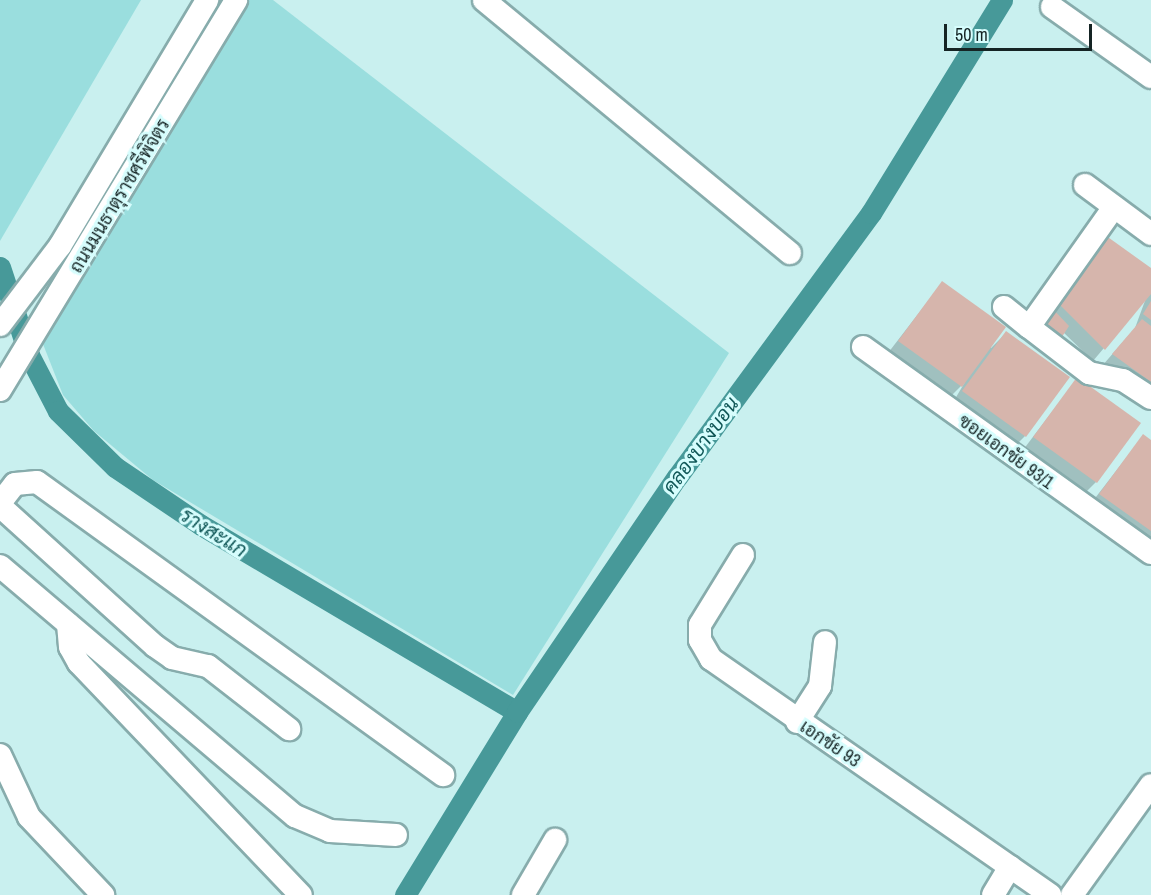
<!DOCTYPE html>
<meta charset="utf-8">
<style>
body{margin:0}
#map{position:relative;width:1151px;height:895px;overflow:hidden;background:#c9f0ef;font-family:"Archivo Narrow",Sarabun,sans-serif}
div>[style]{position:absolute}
.green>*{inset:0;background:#9adede}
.shadow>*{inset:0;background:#0003}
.canal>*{height:21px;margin:-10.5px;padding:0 10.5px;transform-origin:10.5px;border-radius:10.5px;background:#479999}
.building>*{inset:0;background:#d6b5ac}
.roads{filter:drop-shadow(2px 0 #87acac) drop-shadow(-2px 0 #87acac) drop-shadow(0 2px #87acac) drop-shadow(0 -2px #87acac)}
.minor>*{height:22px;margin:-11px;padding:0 11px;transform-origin:11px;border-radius:11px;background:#fff}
span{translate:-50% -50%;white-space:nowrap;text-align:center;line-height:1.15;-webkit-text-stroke:6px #d6fdfd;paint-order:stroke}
.street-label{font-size:18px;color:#152424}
.water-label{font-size:20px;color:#105757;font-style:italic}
.scale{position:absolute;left:944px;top:24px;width:148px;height:27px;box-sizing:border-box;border:3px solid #152424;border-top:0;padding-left:8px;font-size:18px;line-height:21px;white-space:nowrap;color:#152424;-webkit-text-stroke:4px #d6fdfd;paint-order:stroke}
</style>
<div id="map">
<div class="green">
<i style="clip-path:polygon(0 0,141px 0,0 241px)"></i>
<i style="clip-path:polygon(248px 0,273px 0,729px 353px,513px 695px,153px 480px,94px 431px,63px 395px,41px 339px)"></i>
</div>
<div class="shadow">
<i style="clip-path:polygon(1086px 243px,1151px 272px,1151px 403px,1102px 366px,1135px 328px,1146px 298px,1093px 361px,1063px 332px,1031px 332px)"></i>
<i style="clip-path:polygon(942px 283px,991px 348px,1006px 333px,1025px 436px,1013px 448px,952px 404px,965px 382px,949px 398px,888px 353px)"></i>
<i style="clip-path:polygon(1077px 379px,1096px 482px,1084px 494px,1023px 450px)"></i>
<i style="clip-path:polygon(1143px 436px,1151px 442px,1151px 550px,1089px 506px)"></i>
</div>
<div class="canal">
<i style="left:0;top:267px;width:93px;rotate:71.8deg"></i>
<i style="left:29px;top:355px;width:63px;rotate:62.6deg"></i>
<i style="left:58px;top:411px;width:80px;rotate:44.5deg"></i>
<i style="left:115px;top:467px;width:104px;rotate:34deg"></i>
<i style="left:201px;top:525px;width:367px;rotate:30.6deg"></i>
<i style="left:405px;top:895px;width:215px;rotate:-58.5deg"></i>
<i style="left:517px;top:712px;width:284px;rotate:-55.8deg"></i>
<i style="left:677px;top:477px;width:328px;rotate:-53.7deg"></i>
<i style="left:871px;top:213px;width:250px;rotate:-58.4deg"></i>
</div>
<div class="building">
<i style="clip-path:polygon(1098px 230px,1151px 268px,1151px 294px,1105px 350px,1058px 303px)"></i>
<i style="clip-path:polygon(942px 281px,1006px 327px,962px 387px,898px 341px)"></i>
<i style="clip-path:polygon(1151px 301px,1151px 320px,1143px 314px)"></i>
<i style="clip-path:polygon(1050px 306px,1069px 326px,1058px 343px,1036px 326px)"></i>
<i style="clip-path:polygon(1142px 319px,1151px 326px,1151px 382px,1112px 354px)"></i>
<i style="clip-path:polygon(1006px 331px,1070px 377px,1026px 437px,962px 391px)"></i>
<i style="clip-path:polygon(1077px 377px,1141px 423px,1097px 483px,1033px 437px)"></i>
<i style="clip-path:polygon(1143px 434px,1151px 440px,1151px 531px,1099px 494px)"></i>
</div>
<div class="roads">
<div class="minor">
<i style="left:484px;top:0;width:397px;rotate:39.6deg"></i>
<i style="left:1052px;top:7px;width:121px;rotate:35.3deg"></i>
<i style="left:1085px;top:185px;width:82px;rotate:36.6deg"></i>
<i style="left:1004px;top:307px;width:32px;rotate:39deg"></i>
<i style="left:1029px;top:327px;width:147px;rotate:-54.7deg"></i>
<i style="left:0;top:325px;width:99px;rotate:-52.8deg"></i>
<i style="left:60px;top:246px;width:287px;rotate:-59.1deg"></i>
<i style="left:1029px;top:327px;width:76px;rotate:37.5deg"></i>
<i style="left:1089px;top:373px;width:35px;rotate:12deg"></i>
<i style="left:1123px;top:380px;width:33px;rotate:33deg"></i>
<i style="left:863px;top:347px;width:354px;rotate:35.6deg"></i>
<i style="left:0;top:390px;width:456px;rotate:-58.8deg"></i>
<i style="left:0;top:503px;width:24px;rotate:-52deg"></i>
<i style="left:15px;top:484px;width:22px;rotate:-5deg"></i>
<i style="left:37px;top:482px;width:501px;rotate:35.82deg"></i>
<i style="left:0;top:506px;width:209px;rotate:42.1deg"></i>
<i style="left:155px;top:646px;width:21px;rotate:35deg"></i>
<i style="left:172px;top:658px;width:37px;rotate:13deg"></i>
<i style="left:208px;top:666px;width:103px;rotate:37.9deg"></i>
<i style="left:743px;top:555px;width:82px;rotate:121.6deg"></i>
<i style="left:700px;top:625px;width:15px;rotate:90deg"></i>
<i style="left:700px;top:640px;width:22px;rotate:60deg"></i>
<i style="left:711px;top:659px;width:413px;rotate:34.8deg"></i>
<i style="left:0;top:566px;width:387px;rotate:40.3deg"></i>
<i style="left:295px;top:816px;width:38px;rotate:23deg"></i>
<i style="left:330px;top:831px;width:66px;rotate:3.5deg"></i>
<i style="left:68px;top:624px;width:23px;rotate:85deg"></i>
<i style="left:70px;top:647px;width:18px;rotate:61deg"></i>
<i style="left:79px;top:663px;width:321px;rotate:46.3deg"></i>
<i style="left:797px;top:722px;width:43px;rotate:-57.4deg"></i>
<i style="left:820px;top:686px;width:44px;rotate:-83.5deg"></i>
<i style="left:0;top:755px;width:68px;rotate:64.9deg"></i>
<i style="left:29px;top:817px;width:108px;rotate:46.5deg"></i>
<i style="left:523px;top:895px;width:64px;rotate:-59.8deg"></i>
<i style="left:993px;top:895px;width:33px;rotate:-59deg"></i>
<i style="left:1072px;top:895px;width:135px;rotate:-54.3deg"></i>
</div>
</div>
<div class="street-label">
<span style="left:120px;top:196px;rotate:-59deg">ถนนมนธาตุราชศรีพิจิตร</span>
<span style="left:1006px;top:452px;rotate:36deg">ซอยเอกชัย 93/1</span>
<span style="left:830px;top:744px;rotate:34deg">เอกชัย 93</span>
</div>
<div class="water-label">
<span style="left:700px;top:445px;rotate:-54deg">คลองบางบอน</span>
<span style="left:214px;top:532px;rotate:32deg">รางสะแก</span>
</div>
<div class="scale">50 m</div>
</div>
